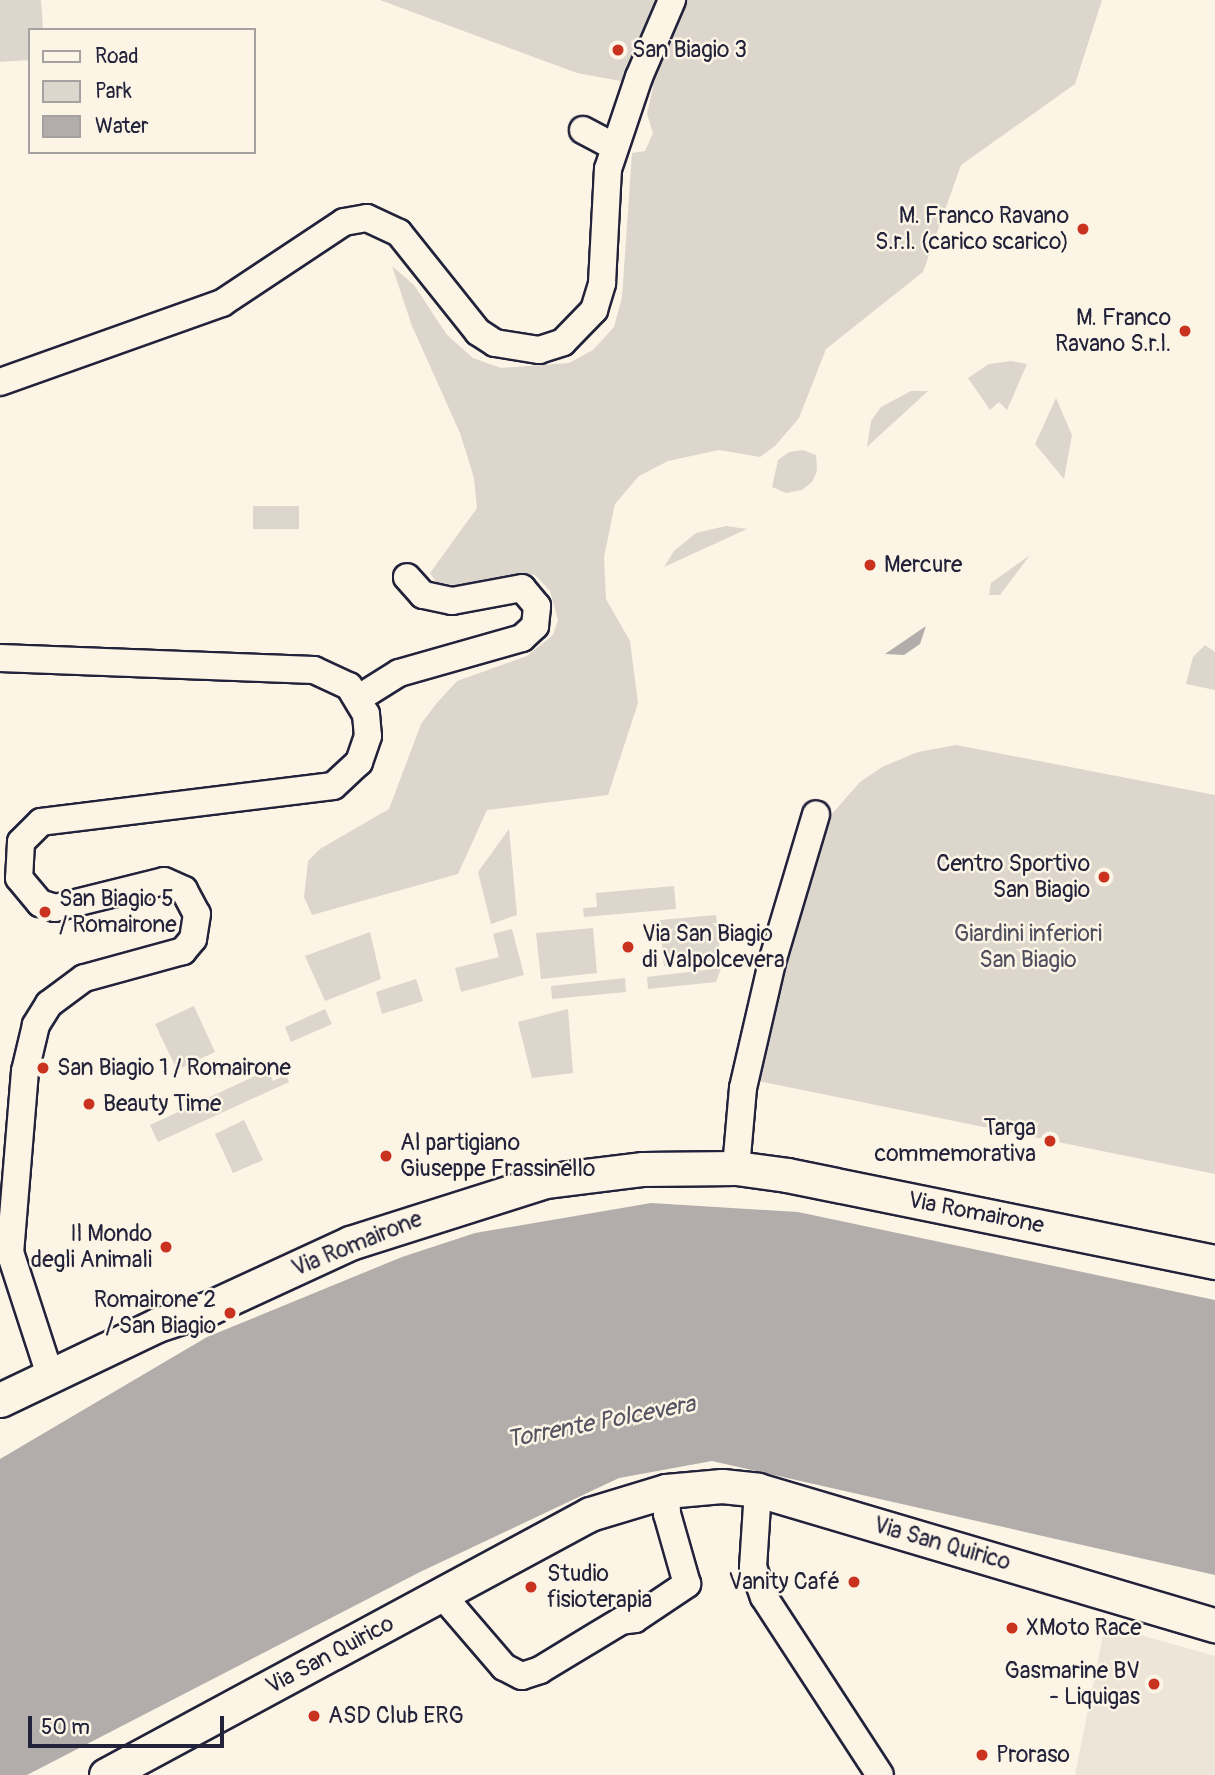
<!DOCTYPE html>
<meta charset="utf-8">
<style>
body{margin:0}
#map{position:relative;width:1215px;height:1775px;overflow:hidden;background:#fcf5e5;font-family:Pangolin,sans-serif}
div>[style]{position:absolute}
.built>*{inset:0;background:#ece5d8}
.green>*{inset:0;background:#dcd6cc}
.water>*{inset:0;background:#b2adab}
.roads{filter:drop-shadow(2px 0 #22223b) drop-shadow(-2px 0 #22223b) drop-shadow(0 2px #22223b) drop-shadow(0 -2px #22223b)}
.minor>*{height:26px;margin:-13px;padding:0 13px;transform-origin:13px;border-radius:13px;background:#fcf5e5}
.major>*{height:33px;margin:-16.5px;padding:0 16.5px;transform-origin:16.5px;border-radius:16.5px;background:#fcf5e5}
.dots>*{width:19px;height:19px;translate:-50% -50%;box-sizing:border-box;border:4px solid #fcf5e5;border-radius:50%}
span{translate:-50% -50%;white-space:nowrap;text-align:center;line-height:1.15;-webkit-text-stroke:5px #fcf5e5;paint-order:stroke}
.poi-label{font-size:23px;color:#22223b}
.left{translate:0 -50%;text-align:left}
.right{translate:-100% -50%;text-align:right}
.park-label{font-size:23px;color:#504f5f}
.street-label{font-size:23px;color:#22223b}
.water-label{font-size:24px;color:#545362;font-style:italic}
.legend{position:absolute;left:28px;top:28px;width:228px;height:126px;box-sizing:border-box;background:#fcf5e5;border:2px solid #a5a1a1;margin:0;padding:9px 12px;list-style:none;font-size:21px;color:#22223b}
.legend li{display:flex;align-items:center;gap:14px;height:35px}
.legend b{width:35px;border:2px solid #a5a1a1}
.scale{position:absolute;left:28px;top:1716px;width:196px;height:32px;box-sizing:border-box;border:4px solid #22223b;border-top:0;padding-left:9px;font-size:21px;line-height:24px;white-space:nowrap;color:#22223b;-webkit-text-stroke:5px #fcf5e5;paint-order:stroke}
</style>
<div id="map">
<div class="built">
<i style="clip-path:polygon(1105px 1625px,1215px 1656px,1215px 1775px,1075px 1775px)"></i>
</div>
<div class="green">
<i style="clip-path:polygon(0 0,41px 0,43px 30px,30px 30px,30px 60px,0 62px)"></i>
<i style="clip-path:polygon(380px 0,1102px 0,1075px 84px,961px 165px,923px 272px,826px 349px,799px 418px,775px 446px,760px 457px,719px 450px,668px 461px,639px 476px,615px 504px,604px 557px,606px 599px,630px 641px,638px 703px,608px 795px,487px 810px,458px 874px,312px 915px,304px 897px,308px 861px,320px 849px,389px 809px,421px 724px,436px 704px,457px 681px,527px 656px,553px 635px,558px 620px,550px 591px,535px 575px,515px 574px,462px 586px,436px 582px,430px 573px,477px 508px,474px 478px,460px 433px,412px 326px,392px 266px,414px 285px,447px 335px,473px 358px,501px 368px,569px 363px,593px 350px,614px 327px,622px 297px,632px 153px,645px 151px,653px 133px,647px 114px,653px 87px,577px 73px)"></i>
<i style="clip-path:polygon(1011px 361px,1027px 364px,1007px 410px,999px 402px,990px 410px,968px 378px,989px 364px)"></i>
<i style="clip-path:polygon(911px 391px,928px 391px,867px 447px,871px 421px,881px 407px)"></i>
<i style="clip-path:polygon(1056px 398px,1072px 435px,1064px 479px,1035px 444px)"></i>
<i style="clip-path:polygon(803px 450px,816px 455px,817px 471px,812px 482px,802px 490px,786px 493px,772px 487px,778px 460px,789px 452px)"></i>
<i style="clip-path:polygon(253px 506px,299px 506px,299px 529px,253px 529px)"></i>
<i style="clip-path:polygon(726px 526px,747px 529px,664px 567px,674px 551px,696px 533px)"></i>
<i style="clip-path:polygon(1030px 555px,1000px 595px,989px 595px,991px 583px)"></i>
<i style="clip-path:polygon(1205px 645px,1215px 652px,1215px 690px,1186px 684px,1193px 657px)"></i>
<i style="clip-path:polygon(956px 745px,1215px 795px,1215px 1174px,758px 1081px,800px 887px,824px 823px,860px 782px,882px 767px,918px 752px)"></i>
<i style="clip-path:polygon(509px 829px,517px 915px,491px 924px,478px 872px)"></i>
<i style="clip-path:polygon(674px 886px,676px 909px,584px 917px,583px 908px,597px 907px,596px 893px)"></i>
<i style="clip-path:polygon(716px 915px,721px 960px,664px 966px,660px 920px)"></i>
<i style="clip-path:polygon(593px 928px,597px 973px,541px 979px,536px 933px)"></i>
<i style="clip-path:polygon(512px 929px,524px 975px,461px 992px,455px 968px,499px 957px,493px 934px)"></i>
<i style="clip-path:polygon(370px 932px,381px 979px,325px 1001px,305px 956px)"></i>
<i style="clip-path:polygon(721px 968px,716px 982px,648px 989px,647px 977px)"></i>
<i style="clip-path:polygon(625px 978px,626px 992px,552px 999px,551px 986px)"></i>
<i style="clip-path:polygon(416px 979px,423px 1001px,382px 1014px,376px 992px)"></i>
<i style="clip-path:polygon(194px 1006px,215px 1052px,177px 1070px,155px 1024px)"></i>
<i style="clip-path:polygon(325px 1009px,332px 1024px,291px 1042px,285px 1027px)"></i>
<i style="clip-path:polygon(568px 1009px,573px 1073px,532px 1078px,518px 1022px)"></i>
<i style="clip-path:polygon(268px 1070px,273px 1081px,286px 1075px,289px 1082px,158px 1142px,150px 1125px)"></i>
<i style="clip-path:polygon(244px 1120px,263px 1160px,233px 1173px,215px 1134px)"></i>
</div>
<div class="water">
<i style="clip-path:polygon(926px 626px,920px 644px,904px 655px,885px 654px)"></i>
<i style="clip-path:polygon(651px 1203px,798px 1212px,1215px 1300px,1215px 1575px,712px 1461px,619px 1478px,420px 1572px,27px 1775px,0 1775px,0 1459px,207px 1337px,402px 1257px,475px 1233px)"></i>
</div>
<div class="roads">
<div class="minor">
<i style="left:583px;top:130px;width:36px;rotate:28deg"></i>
<i style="left:0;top:382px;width:236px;rotate:-19.6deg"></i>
<i style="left:222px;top:303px;width:146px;rotate:-33.6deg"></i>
<i style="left:344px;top:222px;width:23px;rotate:-10deg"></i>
<i style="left:367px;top:218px;width:35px;rotate:25deg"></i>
<i style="left:399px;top:233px;width:127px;rotate:51.4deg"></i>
<i style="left:478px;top:332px;width:20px;rotate:33deg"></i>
<i style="left:495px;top:343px;width:45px;rotate:9deg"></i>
<i style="left:539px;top:350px;width:25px;rotate:-18deg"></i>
<i style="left:563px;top:342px;width:45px;rotate:-45.9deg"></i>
<i style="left:594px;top:310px;width:28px;rotate:-73deg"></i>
<i style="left:602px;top:283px;width:114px;rotate:-87deg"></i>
<i style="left:608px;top:169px;width:97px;rotate:-71.4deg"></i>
<i style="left:639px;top:77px;width:84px;rotate:-66.8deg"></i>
<i style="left:0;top:658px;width:314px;rotate:2.2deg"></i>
<i style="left:314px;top:670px;width:38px;rotate:25deg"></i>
<i style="left:349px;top:686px;width:33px;rotate:59deg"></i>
<i style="left:366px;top:714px;width:22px;rotate:85deg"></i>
<i style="left:368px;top:736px;width:28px;rotate:109deg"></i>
<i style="left:359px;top:762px;width:35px;rotate:137deg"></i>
<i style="left:333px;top:786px;width:294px;rotate:173deg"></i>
<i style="left:41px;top:822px;width:28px;rotate:135deg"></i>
<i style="left:21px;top:842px;width:36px;rotate:93deg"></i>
<i style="left:19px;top:878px;width:33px;rotate:50deg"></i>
<i style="left:40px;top:903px;width:16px;rotate:18deg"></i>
<i style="left:55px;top:908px;width:112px;rotate:-13.9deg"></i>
<i style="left:164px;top:881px;width:22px;rotate:24deg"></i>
<i style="left:184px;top:890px;width:27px;rotate:62deg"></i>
<i style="left:197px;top:914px;width:25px;rotate:99deg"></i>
<i style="left:193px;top:939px;width:16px;rotate:130deg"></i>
<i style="left:183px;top:951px;width:103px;rotate:164.7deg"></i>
<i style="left:84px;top:978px;width:44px;rotate:143.4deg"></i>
<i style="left:49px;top:1004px;width:25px;rotate:122deg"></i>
<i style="left:36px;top:1025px;width:47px;rotate:103.4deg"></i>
<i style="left:25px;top:1071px;width:182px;rotate:94.7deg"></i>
<i style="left:10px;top:1252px;width:129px;rotate:72deg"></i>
<i style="left:359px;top:698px;width:47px;rotate:-32deg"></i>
<i style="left:399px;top:673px;width:128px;rotate:-15.9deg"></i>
<i style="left:522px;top:638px;width:18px;rotate:-43deg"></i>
<i style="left:535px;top:626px;width:20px;rotate:-84deg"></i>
<i style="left:537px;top:606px;width:23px;rotate:-130deg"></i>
<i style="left:522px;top:588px;width:71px;rotate:169.5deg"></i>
<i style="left:452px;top:601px;width:30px;rotate:-168deg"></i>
<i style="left:423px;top:595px;width:24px;rotate:-132deg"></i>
<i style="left:736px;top:1168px;width:80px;rotate:-85deg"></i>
<i style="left:743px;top:1088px;width:129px;rotate:-77deg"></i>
<i style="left:772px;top:962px;width:154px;rotate:-73.4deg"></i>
<i style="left:758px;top:1490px;width:77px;rotate:93.7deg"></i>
<i style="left:753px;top:1567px;width:32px;rotate:70deg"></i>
<i style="left:764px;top:1597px;width:212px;rotate:56.9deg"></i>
<i style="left:442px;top:1595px;width:95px;rotate:49.3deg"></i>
<i style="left:504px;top:1667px;width:20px;rotate:27deg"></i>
<i style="left:522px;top:1676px;width:19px;rotate:-18deg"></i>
<i style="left:540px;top:1670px;width:95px;rotate:-31.2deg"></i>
<i style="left:621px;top:1621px;width:14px;rotate:-8deg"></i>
<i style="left:635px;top:1619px;width:63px;rotate:-33.9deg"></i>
<i style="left:687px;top:1584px;width:73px;rotate:-105.9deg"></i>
<i style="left:667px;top:1514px;width:23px;rotate:-92deg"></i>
</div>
<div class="major">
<i style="left:0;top:1400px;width:174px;rotate:-25.5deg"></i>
<i style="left:157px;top:1325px;width:55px;rotate:-18.1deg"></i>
<i style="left:209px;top:1308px;width:155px;rotate:-24.7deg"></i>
<i style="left:350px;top:1243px;width:205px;rotate:-17.6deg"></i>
<i style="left:545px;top:1181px;width:99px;rotate:-7deg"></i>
<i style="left:643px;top:1169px;width:93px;rotate:-0.6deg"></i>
<i style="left:736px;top:1168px;width:51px;rotate:7.8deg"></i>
<i style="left:787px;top:1175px;width:437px;rotate:11.5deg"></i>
<i style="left:106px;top:1775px;width:550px;rotate:-28.34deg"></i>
<i style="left:590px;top:1514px;width:79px;rotate:-16.8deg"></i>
<i style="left:666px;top:1491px;width:56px;rotate:-5.1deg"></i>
<i style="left:722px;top:1486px;width:36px;rotate:6deg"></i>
<i style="left:758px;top:1490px;width:477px;rotate:16.5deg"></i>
</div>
</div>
<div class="dots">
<i style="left:618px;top:50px;background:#c8321e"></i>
<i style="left:1083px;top:229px;background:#c8321e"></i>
<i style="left:1185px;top:331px;background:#c8321e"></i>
<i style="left:870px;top:565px;background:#c8321e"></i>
<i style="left:1104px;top:877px;background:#c8321e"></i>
<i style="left:45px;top:912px;background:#c8321e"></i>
<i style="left:628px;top:947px;background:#c8321e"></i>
<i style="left:43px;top:1068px;background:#c8321e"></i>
<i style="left:89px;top:1104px;background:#c8321e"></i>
<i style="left:1050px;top:1141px;background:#c8321e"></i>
<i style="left:386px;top:1156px;background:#c8321e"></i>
<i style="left:166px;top:1247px;background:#c8321e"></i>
<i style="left:230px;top:1313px;background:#c8321e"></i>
<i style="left:854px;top:1582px;background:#c8321e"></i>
<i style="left:531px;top:1587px;background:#c8321e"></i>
<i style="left:1012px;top:1628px;background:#c8321e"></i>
<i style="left:1154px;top:1684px;background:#c8321e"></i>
<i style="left:314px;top:1716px;background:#c8321e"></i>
<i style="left:982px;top:1755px;background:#c8321e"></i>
</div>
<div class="poi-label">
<span class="left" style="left:632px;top:50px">San Biagio 3</span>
<span class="right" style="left:1069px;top:229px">M. Franco Ravano<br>S.r.l. (carico scarico)</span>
<span class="right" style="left:1171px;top:331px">M. Franco<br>Ravano S.r.l.</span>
<span class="left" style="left:884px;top:565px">Mercure</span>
<span class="right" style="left:1090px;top:877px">Centro Sportivo<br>San Biagio</span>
<span class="left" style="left:59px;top:912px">San Biagio 5<br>/ Romairone</span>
<span class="left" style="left:642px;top:947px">Via San Biagio<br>di Valpolcevera</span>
<span class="left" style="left:57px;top:1068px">San Biagio 1 / Romairone</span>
<span class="left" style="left:103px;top:1104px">Beauty Time</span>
<span class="right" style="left:1036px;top:1141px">Targa<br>commemorativa</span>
<span class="left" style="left:400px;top:1156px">Al partigiano<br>Giuseppe Frassinello</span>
<span class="right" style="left:152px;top:1247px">Il Mondo<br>degli Animali</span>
<span class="right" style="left:216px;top:1313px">Romairone 2<br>/ San Biagio</span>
<span class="left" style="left:547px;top:1587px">Studio<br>fisioterapia</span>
<span class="right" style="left:840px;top:1582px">Vanity Café</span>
<span class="left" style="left:1026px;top:1628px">XMoto Race</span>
<span class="right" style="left:1140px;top:1684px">Gasmarine BV<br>- Liquigas</span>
<span class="left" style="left:328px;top:1716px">ASD Club ERG</span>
<span class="left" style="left:996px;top:1755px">Proraso</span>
</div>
<div class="park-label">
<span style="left:1028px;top:947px">Giardini inferiori<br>San Biagio</span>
</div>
<div class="street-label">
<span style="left:976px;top:1213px;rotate:11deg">Via Romairone</span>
<span style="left:357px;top:1244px;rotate:-22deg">Via Romairone</span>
<span style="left:942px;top:1544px;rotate:16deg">Via San Quirico</span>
<span style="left:330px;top:1655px;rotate:-28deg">Via San Quirico</span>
</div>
<div class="water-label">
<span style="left:601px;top:1422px;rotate:-11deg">Torrente Polcevera</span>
</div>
<ul class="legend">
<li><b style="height:9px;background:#fcf5e5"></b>Road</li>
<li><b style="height:19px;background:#dcd6cc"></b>Park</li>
<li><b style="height:19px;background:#b2adab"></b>Water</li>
</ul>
<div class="scale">50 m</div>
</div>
